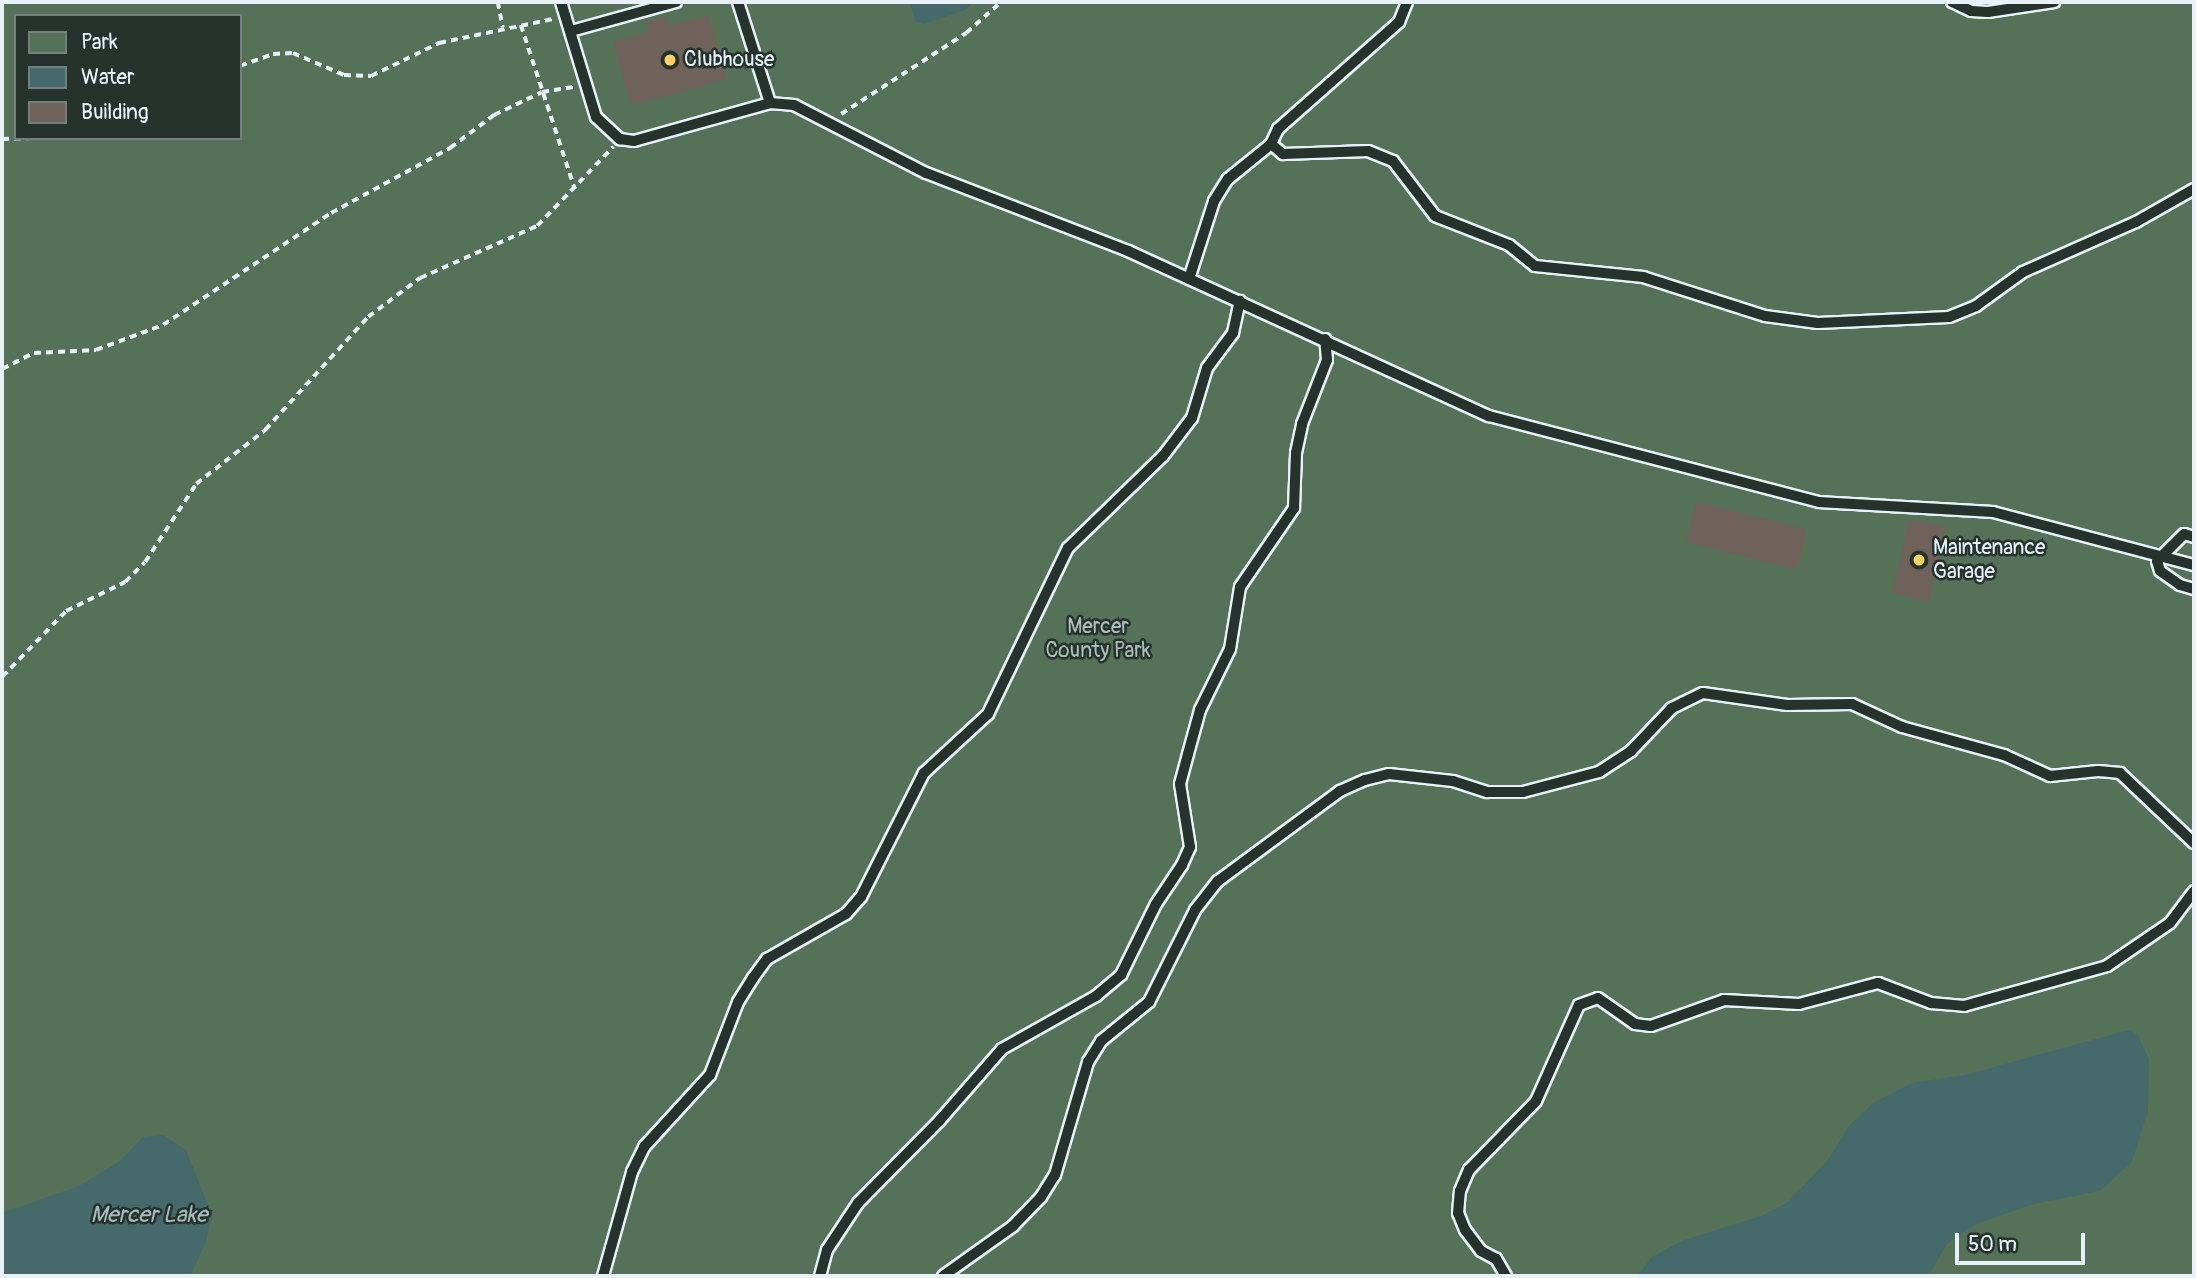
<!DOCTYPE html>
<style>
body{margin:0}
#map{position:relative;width:2196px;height:1278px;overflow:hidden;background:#343c36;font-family:Pangolin,sans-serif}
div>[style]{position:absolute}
.green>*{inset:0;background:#557259}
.water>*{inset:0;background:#46696c}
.building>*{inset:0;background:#6e625a}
.path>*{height:3.5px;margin-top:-1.75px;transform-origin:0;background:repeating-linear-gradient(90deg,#e8f1f8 0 7px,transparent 0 12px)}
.roads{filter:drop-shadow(2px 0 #e8f1f8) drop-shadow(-2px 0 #e8f1f8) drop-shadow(0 2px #e8f1f8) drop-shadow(0 -2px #e8f1f8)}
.lane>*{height:10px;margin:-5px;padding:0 5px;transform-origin:5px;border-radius:5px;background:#26332d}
.dots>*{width:19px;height:19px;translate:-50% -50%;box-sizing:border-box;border:4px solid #26332d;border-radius:50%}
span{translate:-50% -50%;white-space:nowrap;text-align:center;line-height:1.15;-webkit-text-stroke:5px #26332d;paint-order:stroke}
.poi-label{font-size:21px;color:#e8f1f8}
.left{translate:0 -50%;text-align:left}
.park-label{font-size:21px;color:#adbeb8}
.water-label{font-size:23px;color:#a7bbc0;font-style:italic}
.frame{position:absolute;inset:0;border:4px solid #e8f1f8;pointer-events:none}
.legend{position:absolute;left:14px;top:14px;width:228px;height:126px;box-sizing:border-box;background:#26332d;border:2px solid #747f7e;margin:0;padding:9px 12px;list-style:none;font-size:21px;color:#e8f1f8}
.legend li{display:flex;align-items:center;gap:14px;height:35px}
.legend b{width:35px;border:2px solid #747f7e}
.scale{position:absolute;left:1955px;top:1233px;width:130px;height:32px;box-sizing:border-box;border:4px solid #e8f1f8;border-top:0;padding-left:9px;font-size:21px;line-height:24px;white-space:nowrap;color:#e8f1f8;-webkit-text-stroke:5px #26332d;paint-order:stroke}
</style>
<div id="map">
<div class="green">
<i style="clip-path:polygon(evenodd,2px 2px,2194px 2px,2194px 1276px,2px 1276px,2px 2px,16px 16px,240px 16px,240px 138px,16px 138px,16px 16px)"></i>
</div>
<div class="water">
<i style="clip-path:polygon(910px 2px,974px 2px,965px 10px,924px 24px,915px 21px)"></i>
<i style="clip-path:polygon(2129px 1030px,2137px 1034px,2149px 1059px,2148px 1111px,2132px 1162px,2100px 1191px,2030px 1205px,1974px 1225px,1947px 1244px,1928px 1276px,1637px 1276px,1652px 1257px,1684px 1240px,1761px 1216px,1788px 1202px,1828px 1160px,1849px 1126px,1875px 1102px,1912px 1083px,1965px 1075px)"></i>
<i style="clip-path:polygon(163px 1135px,186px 1150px,212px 1215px,205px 1245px,190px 1276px,2px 1276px,2px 1213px,79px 1186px,120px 1161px,143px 1137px)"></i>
</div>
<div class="building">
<i style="clip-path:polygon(709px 15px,727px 79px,631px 106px,613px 42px,649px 32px,646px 22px,666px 16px,669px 26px)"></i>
<i style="clip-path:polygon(1696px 502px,1807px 529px,1797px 570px,1686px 542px)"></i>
<i style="clip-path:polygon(1909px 519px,1946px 527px,1929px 602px,1892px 593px)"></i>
</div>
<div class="path">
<i style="left:498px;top:2px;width:26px;rotate:79deg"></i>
<i style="left:521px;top:25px;width:173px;rotate:71.8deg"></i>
<i style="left:240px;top:66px;width:35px;rotate:-20deg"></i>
<i style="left:273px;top:54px;width:20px;rotate:-3deg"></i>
<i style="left:293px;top:53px;width:56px;rotate:23.3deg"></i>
<i style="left:344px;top:75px;width:27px;rotate:2deg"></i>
<i style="left:371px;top:76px;width:76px;rotate:-25.9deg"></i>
<i style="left:439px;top:43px;width:116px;rotate:-11.9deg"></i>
<i style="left:841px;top:114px;width:149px;rotate:-32.9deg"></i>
<i style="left:966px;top:33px;width:47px;rotate:-41.5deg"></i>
<i style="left:2px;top:139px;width:29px;rotate:-2deg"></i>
<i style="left:2px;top:369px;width:36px;rotate:-27deg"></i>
<i style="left:34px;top:353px;width:62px;rotate:-2.8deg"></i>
<i style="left:96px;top:350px;width:72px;rotate:-20.5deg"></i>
<i style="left:163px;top:325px;width:202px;rotate:-33.7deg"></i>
<i style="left:331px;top:213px;width:136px;rotate:-28.6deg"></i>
<i style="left:450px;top:148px;width:55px;rotate:-36.9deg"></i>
<i style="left:494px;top:115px;width:53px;rotate:-25.6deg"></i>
<i style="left:542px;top:92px;width:33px;rotate:-9deg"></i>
<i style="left:2px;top:677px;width:92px;rotate:-45.9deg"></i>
<i style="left:66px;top:611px;width:66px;rotate:-26.2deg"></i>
<i style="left:125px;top:582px;width:28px;rotate:-45deg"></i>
<i style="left:145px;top:562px;width:93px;rotate:-56.8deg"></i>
<i style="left:196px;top:484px;width:88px;rotate:-38deg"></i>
<i style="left:265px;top:430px;width:153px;rotate:-47.7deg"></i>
<i style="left:368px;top:317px;width:65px;rotate:-36.9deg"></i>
<i style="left:420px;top:278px;width:128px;rotate:-24deg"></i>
<i style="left:537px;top:226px;width:110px;rotate:-46.1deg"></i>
</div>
<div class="roads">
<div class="lane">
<i style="left:561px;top:2px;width:120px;rotate:73.1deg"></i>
<i style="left:596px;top:117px;width:33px;rotate:43deg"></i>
<i style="left:620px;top:139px;width:14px;rotate:8deg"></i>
<i style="left:634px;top:141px;width:141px;rotate:-15.6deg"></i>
<i style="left:770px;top:103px;width:24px;rotate:5deg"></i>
<i style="left:794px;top:105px;width:148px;rotate:27.3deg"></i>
<i style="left:926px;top:173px;width:217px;rotate:21.1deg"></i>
<i style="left:1128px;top:251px;width:397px;rotate:24.6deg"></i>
<i style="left:1489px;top:416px;width:341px;rotate:14.6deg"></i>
<i style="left:1819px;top:502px;width:174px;rotate:3.3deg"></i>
<i style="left:1993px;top:512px;width:208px;rotate:14.8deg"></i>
<i style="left:738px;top:2px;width:106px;rotate:72.4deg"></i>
<i style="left:1952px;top:2px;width:21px;rotate:25deg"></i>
<i style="left:1971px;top:11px;width:17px;rotate:3deg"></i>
<i style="left:1988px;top:12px;width:67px;rotate:-8.6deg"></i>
<i style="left:571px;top:31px;width:109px;rotate:-15.4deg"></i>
<i style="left:1271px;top:144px;width:17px;rotate:-65deg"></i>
<i style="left:1278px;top:129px;width:162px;rotate:-41.5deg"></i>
<i style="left:1399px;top:22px;width:22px;rotate:-68deg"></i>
<i style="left:1189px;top:279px;width:82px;rotate:-72.2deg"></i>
<i style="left:1214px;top:201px;width:26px;rotate:-58deg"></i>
<i style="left:1228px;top:179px;width:55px;rotate:-39.1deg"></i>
<i style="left:1271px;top:144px;width:16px;rotate:40deg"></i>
<i style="left:1283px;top:154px;width:85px;rotate:-2deg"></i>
<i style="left:1368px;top:151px;width:27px;rotate:22deg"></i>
<i style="left:1393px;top:161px;width:69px;rotate:52.6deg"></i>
<i style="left:1435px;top:216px;width:79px;rotate:21.4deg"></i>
<i style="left:1509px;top:245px;width:33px;rotate:39deg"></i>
<i style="left:1535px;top:266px;width:109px;rotate:5.8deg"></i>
<i style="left:1643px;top:277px;width:128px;rotate:17.7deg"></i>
<i style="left:1765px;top:316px;width:53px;rotate:7.5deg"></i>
<i style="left:1818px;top:323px;width:131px;rotate:-2.6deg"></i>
<i style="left:1949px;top:317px;width:29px;rotate:-22deg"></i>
<i style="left:1976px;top:306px;width:58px;rotate:-35.9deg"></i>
<i style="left:2023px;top:272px;width:124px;rotate:-23.9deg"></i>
<i style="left:2136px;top:222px;width:67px;rotate:-29.6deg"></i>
<i style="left:2194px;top:537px;width:10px;rotate:-163deg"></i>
<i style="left:2184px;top:534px;width:38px;rotate:135deg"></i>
<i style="left:2157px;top:561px;width:10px;rotate:73deg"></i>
<i style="left:2160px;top:571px;width:24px;rotate:35deg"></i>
<i style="left:2180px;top:585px;width:15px;rotate:16deg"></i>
<i style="left:603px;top:1276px;width:108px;rotate:-74.4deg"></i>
<i style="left:632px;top:1172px;width:28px;rotate:-64deg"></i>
<i style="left:644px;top:1147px;width:98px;rotate:-47.5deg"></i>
<i style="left:710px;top:1075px;width:78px;rotate:-69deg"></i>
<i style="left:738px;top:1002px;width:28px;rotate:-58deg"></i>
<i style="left:753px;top:978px;width:24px;rotate:-54deg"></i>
<i style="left:767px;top:959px;width:91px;rotate:-29.7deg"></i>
<i style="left:846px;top:914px;width:23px;rotate:-49deg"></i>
<i style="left:861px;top:897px;width:139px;rotate:-63.1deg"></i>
<i style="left:924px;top:773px;width:87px;rotate:-42.7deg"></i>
<i style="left:988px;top:714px;width:184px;rotate:-64.3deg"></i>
<i style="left:1068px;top:548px;width:132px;rotate:-44.1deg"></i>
<i style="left:1163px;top:456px;width:48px;rotate:-52.7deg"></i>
<i style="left:1192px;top:418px;width:52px;rotate:-73.3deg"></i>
<i style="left:1207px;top:368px;width:44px;rotate:-53.4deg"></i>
<i style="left:1233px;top:333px;width:33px;rotate:-78deg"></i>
<i style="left:820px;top:1276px;width:27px;rotate:-75deg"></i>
<i style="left:827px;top:1250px;width:56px;rotate:-56.6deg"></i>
<i style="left:858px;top:1203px;width:117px;rotate:-45.3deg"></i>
<i style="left:940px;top:1120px;width:94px;rotate:-48.9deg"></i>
<i style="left:1002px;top:1049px;width:108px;rotate:-29.4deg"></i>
<i style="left:1096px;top:996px;width:33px;rotate:-40deg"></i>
<i style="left:1121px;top:975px;width:79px;rotate:-63.8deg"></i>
<i style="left:1156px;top:904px;width:47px;rotate:-56.3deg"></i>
<i style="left:1182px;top:865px;width:20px;rotate:-66deg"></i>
<i style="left:1190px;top:847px;width:64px;rotate:-99deg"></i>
<i style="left:1180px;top:784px;width:31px;rotate:-75deg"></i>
<i style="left:1188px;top:754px;width:46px;rotate:-74.7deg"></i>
<i style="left:1200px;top:710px;width:68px;rotate:-63.8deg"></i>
<i style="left:1230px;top:649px;width:63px;rotate:-80.8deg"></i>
<i style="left:1240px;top:587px;width:96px;rotate:-55.6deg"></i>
<i style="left:1294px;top:508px;width:55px;rotate:-87.9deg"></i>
<i style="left:1296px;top:453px;width:30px;rotate:-78deg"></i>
<i style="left:1302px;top:424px;width:69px;rotate:-68.7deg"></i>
<i style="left:1327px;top:360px;width:21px;rotate:-95deg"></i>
<i style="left:943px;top:1276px;width:86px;rotate:-35.5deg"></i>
<i style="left:1013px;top:1226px;width:40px;rotate:-46deg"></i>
<i style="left:1041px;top:1197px;width:26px;rotate:-58deg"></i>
<i style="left:1055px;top:1175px;width:118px;rotate:-73.7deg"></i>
<i style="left:1088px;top:1062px;width:25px;rotate:-58deg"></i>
<i style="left:1101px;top:1041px;width:62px;rotate:-39.1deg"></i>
<i style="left:1149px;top:1002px;width:103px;rotate:-63.4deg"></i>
<i style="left:1195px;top:910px;width:37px;rotate:-52deg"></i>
<i style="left:1218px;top:881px;width:152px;rotate:-36.4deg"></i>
<i style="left:1340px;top:791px;width:27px;rotate:-24deg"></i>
<i style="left:1365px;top:780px;width:25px;rotate:-14deg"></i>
<i style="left:1389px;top:774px;width:64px;rotate:6.2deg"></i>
<i style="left:1453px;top:781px;width:36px;rotate:18deg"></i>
<i style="left:1487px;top:792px;width:36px"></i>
<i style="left:1523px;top:792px;width:79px;rotate:-14.7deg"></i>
<i style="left:1599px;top:772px;width:38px;rotate:-33deg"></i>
<i style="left:1631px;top:751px;width:59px;rotate:-46.4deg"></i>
<i style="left:1672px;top:708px;width:34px;rotate:-26deg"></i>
<i style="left:1703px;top:693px;width:85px;rotate:8.1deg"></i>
<i style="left:1787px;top:705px;width:65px;rotate:-0.9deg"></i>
<i style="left:1852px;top:704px;width:55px;rotate:24.7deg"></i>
<i style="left:1902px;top:727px;width:106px;rotate:15.4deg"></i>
<i style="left:2004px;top:755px;width:51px;rotate:24.5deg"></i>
<i style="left:2050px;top:776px;width:48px;rotate:-5.9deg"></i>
<i style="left:2098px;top:771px;width:22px;rotate:5deg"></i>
<i style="left:2120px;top:773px;width:102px;rotate:43.4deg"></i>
<i style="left:1506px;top:1276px;width:20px;rotate:-120deg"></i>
<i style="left:1496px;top:1259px;width:17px;rotate:-152deg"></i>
<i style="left:1481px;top:1251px;width:26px;rotate:-127deg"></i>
<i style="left:1465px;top:1230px;width:18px;rotate:-112deg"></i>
<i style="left:1458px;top:1213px;width:22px;rotate:-85deg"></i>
<i style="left:1460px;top:1191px;width:23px;rotate:-67deg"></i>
<i style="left:1469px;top:1170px;width:96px;rotate:-45.8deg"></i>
<i style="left:1536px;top:1101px;width:105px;rotate:-65.9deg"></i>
<i style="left:1579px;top:1005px;width:20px;rotate:-20deg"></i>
<i style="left:1598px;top:998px;width:45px;rotate:35.1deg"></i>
<i style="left:1635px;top:1024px;width:16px;rotate:7deg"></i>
<i style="left:1651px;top:1026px;width:77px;rotate:-19.6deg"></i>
<i style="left:1724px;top:1000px;width:75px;rotate:3.1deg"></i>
<i style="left:1799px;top:1004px;width:82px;rotate:-14.9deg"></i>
<i style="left:1878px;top:983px;width:57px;rotate:20.7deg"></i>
<i style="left:1931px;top:1003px;width:33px;rotate:5deg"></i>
<i style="left:1964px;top:1006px;width:148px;rotate:-15.6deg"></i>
<i style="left:2107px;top:966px;width:76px;rotate:-34.3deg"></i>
<i style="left:2170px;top:923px;width:40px;rotate:-53deg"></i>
</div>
</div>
<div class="dots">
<i style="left:670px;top:60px;background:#ffd166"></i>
<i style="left:1919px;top:560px;background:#ffd166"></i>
</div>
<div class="poi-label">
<span class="left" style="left:684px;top:60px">Clubhouse</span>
<span class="left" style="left:1933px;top:560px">Maintenance<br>Garage</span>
</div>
<div class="park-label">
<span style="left:1098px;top:639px">Mercer<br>County Park</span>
</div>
<div class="water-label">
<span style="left:149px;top:1215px">Mercer Lake</span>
</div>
<div class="frame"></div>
<ul class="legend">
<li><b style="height:19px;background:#557259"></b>Park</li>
<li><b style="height:19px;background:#46696c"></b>Water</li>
<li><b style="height:19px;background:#6e625a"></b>Building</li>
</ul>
<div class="scale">50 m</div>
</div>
